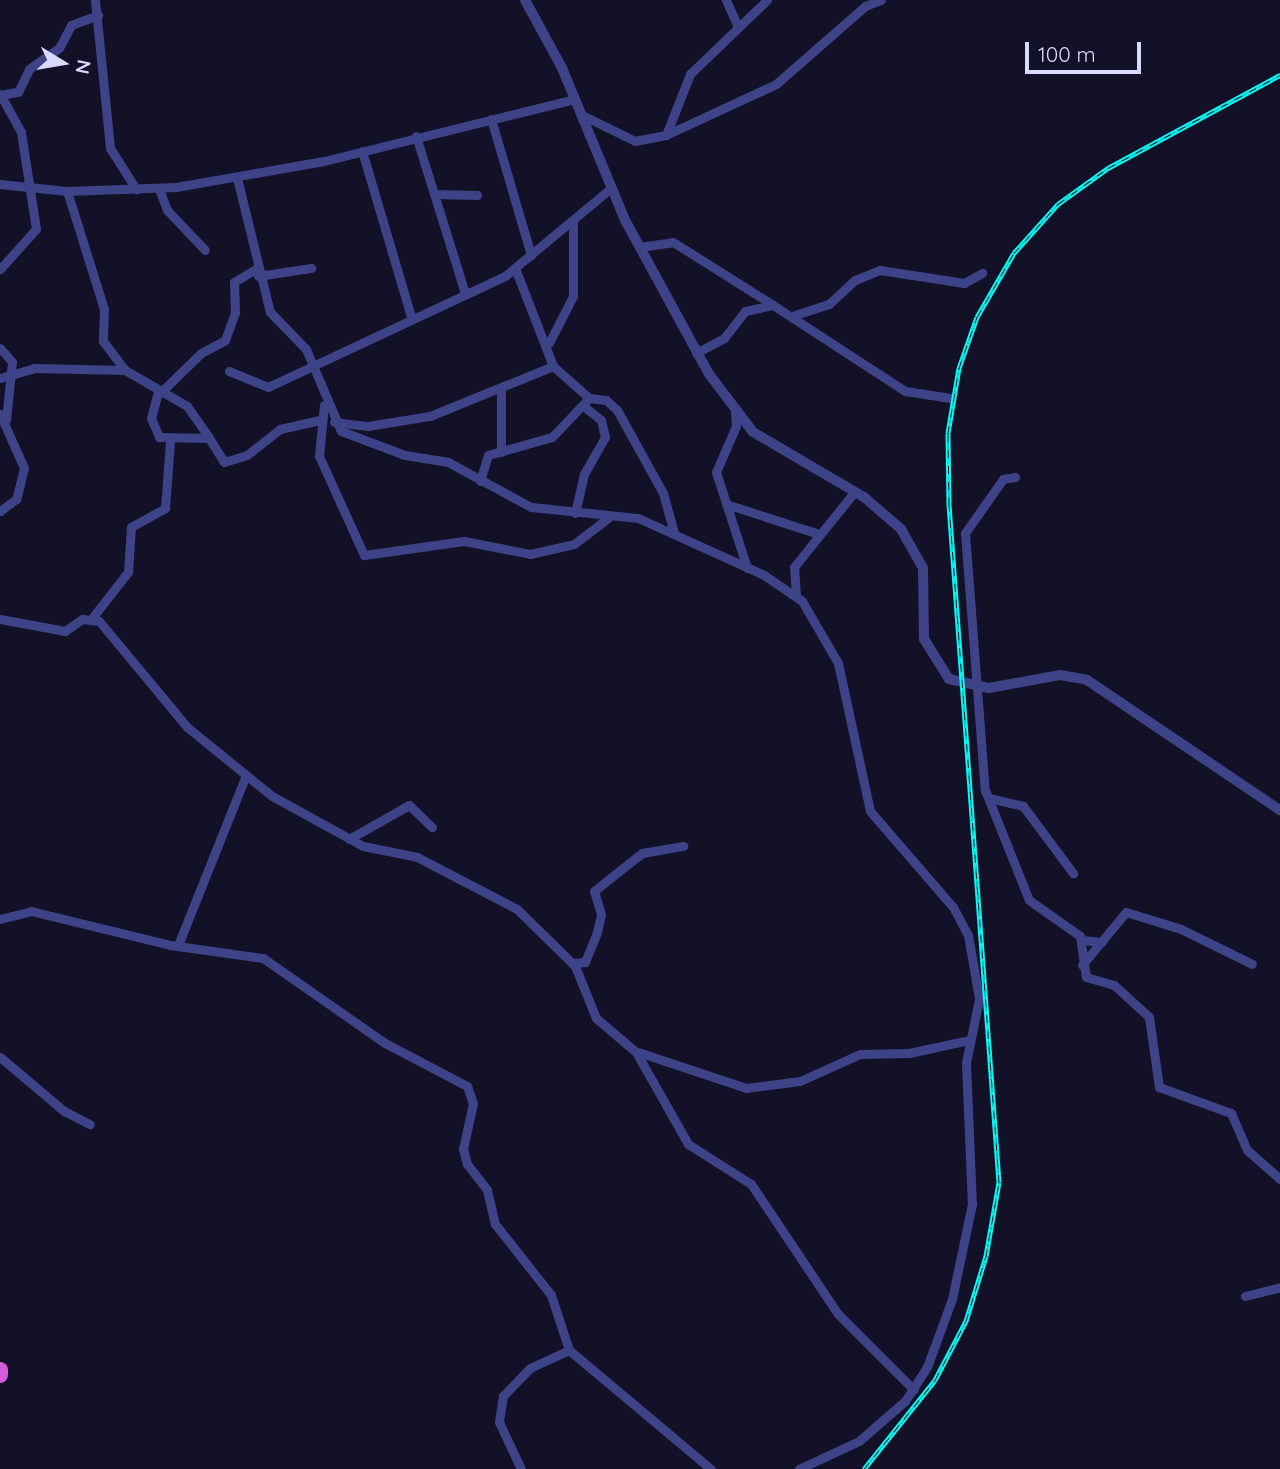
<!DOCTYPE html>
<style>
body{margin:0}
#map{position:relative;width:1280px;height:1469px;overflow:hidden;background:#121128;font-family:Quicksand,sans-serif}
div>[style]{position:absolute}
.minor>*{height:9px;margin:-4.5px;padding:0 4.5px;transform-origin:4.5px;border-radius:4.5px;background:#3d4386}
.tertiary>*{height:10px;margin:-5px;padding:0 5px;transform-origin:5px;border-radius:5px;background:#3d4386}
.trunk>*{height:16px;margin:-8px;padding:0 8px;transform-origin:8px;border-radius:8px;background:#d55dda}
.rail>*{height:5px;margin-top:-2.5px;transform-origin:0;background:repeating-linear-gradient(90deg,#121128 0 8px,#0af9f3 0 16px);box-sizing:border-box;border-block:2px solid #0af9f3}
span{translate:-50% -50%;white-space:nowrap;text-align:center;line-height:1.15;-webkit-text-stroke:6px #121128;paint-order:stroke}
.north{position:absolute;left:28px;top:28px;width:70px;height:70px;-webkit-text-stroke:5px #121128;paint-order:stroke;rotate:101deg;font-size:19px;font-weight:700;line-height:28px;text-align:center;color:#d9d9fe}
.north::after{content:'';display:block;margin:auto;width:24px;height:32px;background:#d9d9fe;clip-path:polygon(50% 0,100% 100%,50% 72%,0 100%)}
.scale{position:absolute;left:1025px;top:42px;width:116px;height:32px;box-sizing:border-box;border:4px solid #d9d9fe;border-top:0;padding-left:9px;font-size:21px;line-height:24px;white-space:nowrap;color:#d9d9fe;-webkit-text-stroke:5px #121128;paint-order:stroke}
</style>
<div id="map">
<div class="minor">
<i style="left:95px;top:0;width:149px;rotate:84.2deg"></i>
<i style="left:110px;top:148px;width:49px;rotate:57.6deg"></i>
<i style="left:726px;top:0;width:30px;rotate:66deg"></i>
<i style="left:0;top:94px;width:43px;rotate:61.1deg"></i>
<i style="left:21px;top:132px;width:98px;rotate:81.2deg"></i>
<i style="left:36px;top:229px;width:54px;rotate:132deg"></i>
<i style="left:5px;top:94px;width:13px;rotate:-9deg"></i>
<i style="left:18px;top:92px;width:25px;rotate:-64deg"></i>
<i style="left:29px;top:69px;width:37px;rotate:-35deg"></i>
<i style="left:59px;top:48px;width:26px;rotate:-62deg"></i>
<i style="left:71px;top:25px;width:29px;rotate:-20deg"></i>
<i style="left:582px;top:115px;width:59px;rotate:26.1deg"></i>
<i style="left:635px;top:141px;width:32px;rotate:-11deg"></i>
<i style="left:666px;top:135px;width:121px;rotate:-24.9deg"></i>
<i style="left:776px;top:84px;width:118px;rotate:-41.2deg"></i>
<i style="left:865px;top:6px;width:17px;rotate:-21deg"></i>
<i style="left:491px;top:119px;width:142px;rotate:73.6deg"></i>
<i style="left:666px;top:135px;width:66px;rotate:-68.5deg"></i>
<i style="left:690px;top:74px;width:107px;rotate:-43.9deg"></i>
<i style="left:416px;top:136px;width:164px;rotate:72.7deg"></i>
<i style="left:362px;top:151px;width:172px;rotate:73.5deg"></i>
<i style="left:237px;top:178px;width:138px;rotate:76.2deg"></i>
<i style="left:270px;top:312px;width:52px;rotate:45.8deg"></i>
<i style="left:306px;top:349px;width:89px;rotate:66.9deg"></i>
<i style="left:341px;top:431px;width:68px;rotate:20.6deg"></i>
<i style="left:405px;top:455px;width:44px;rotate:9.2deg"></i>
<i style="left:448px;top:462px;width:94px;rotate:28.5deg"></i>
<i style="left:531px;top:507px;width:108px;rotate:5.9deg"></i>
<i style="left:638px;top:518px;width:138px;rotate:24.3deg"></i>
<i style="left:764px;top:575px;width:46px;rotate:34.4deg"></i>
<i style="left:802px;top:601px;width:72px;rotate:59.9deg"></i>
<i style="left:838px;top:663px;width:151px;rotate:77.8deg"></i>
<i style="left:870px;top:811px;width:127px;rotate:49.2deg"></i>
<i style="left:953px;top:907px;width:32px;rotate:62deg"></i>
<i style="left:968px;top:935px;width:65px;rotate:80.2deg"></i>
<i style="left:979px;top:999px;width:65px;rotate:101.5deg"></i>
<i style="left:966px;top:1063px;width:141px;rotate:87.6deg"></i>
<i style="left:972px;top:1204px;width:97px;rotate:101.9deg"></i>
<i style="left:952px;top:1299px;width:72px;rotate:110.2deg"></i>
<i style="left:927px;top:1367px;width:40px;rotate:122.9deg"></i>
<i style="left:905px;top:1401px;width:61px;rotate:139deg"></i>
<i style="left:859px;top:1441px;width:66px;rotate:155deg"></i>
<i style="left:0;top:184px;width:67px;rotate:6deg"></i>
<i style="left:67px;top:191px;width:109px;rotate:-2.1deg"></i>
<i style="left:176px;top:187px;width:150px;rotate:-10deg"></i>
<i style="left:324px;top:161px;width:258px;rotate:-13.9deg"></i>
<i style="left:159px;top:189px;width:22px;rotate:69deg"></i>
<i style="left:167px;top:210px;width:55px;rotate:46.5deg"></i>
<i style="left:67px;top:191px;width:124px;rotate:72.6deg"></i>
<i style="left:104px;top:309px;width:32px;rotate:92deg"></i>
<i style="left:103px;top:341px;width:35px;rotate:53deg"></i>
<i style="left:434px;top:194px;width:43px;rotate:1.3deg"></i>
<i style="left:639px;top:247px;width:34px;rotate:-8deg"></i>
<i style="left:673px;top:242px;width:118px;rotate:32.2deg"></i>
<i style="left:515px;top:268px;width:105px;rotate:68.8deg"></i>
<i style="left:553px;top:366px;width:48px;rotate:41.6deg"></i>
<i style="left:589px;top:398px;width:17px;rotate:7deg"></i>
<i style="left:606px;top:400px;width:15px;rotate:42deg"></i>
<i style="left:617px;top:410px;width:95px;rotate:61deg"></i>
<i style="left:663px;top:493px;width:41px;rotate:74.6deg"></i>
<i style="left:258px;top:276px;width:54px;rotate:-8.6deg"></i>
<i style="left:795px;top:315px;width:36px;rotate:-18deg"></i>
<i style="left:829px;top:304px;width:35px;rotate:-43deg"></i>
<i style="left:855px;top:280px;width:27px;rotate:-22deg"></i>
<i style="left:880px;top:270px;width:85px;rotate:8.8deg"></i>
<i style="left:964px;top:283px;width:21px;rotate:-29deg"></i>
<i style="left:549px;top:343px;width:53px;rotate:-62.9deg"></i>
<i style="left:573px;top:296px;width:76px;rotate:-90deg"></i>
<i style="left:0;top:348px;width:18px;rotate:49deg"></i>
<i style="left:12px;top:362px;width:58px;rotate:95.9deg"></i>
<i style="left:696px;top:353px;width:32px;rotate:-28deg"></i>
<i style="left:724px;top:338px;width:34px;rotate:-52deg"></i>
<i style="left:745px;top:311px;width:29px;rotate:-12deg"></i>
<i style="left:773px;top:305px;width:158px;rotate:33.1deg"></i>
<i style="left:905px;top:391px;width:46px;rotate:8.8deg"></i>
<i style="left:229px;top:371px;width:42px;rotate:22.3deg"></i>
<i style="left:268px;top:387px;width:262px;rotate:-25.1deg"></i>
<i style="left:505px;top:276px;width:138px;rotate:-39.7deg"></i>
<i style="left:0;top:378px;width:35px;rotate:-16deg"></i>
<i style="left:34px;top:368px;width:91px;rotate:1.3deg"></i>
<i style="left:125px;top:370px;width:72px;rotate:30.1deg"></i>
<i style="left:187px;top:406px;width:39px;rotate:55deg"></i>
<i style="left:501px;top:389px;width:63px;rotate:90deg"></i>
<i style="left:158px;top:392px;width:27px;rotate:105deg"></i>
<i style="left:151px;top:418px;width:21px;rotate:67deg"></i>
<i style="left:159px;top:437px;width:50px;rotate:1.1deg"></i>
<i style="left:209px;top:438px;width:28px;rotate:58deg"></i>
<i style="left:224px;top:462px;width:24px;rotate:-17deg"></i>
<i style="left:247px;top:455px;width:42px;rotate:-38.2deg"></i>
<i style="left:280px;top:429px;width:41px;rotate:-12.7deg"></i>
<i style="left:160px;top:393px;width:57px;rotate:-44.3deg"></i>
<i style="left:201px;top:353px;width:27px;rotate:-28deg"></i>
<i style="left:225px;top:340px;width:30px;rotate:-70deg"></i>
<i style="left:235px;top:312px;width:30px;rotate:-92deg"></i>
<i style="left:234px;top:282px;width:26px;rotate:-31deg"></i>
<i style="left:324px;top:405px;width:51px;rotate:95.6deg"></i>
<i style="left:319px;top:456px;width:109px;rotate:65.6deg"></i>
<i style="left:364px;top:555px;width:101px;rotate:-8deg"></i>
<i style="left:464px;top:541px;width:67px;rotate:11.1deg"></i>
<i style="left:530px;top:554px;width:45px;rotate:-12.8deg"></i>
<i style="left:574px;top:544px;width:43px;rotate:-37.4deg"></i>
<i style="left:735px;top:412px;width:14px;rotate:86deg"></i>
<i style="left:736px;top:426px;width:50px;rotate:113.5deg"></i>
<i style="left:716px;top:472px;width:101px;rotate:72.1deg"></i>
<i style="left:0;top:414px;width:59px;rotate:66deg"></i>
<i style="left:24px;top:468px;width:32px;rotate:104deg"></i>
<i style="left:16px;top:499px;width:20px;rotate:143deg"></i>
<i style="left:334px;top:422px;width:34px;rotate:7deg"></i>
<i style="left:368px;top:426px;width:63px;rotate:-9.2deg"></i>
<i style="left:430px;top:416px;width:133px;rotate:-22.1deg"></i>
<i style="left:1015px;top:477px;width:12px;rotate:171deg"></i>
<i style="left:1003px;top:479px;width:66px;rotate:125.1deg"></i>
<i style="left:965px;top:533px;width:258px;rotate:85.6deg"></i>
<i style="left:985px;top:790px;width:118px;rotate:68.2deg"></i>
<i style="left:1029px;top:900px;width:62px;rotate:35.2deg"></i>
<i style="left:1080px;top:936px;width:41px;rotate:81.7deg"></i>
<i style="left:1086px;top:977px;width:29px;rotate:16deg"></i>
<i style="left:1114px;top:985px;width:47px;rotate:42.4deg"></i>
<i style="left:1149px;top:1017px;width:71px;rotate:81.9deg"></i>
<i style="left:1159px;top:1087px;width:77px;rotate:19.9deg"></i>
<i style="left:1231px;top:1113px;width:40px;rotate:66.6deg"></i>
<i style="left:1247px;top:1150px;width:44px;rotate:41.3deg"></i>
<i style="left:480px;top:481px;width:27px;rotate:-73deg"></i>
<i style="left:488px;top:455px;width:66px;rotate:-15.7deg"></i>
<i style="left:552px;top:437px;width:54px;rotate:-46.5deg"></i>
<i style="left:726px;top:504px;width:98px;rotate:17.9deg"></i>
<i style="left:575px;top:513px;width:40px;rotate:-77deg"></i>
<i style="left:584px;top:474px;width:43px;rotate:-60.4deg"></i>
<i style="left:605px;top:437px;width:17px;rotate:-103deg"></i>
<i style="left:601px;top:420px;width:22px;rotate:-141deg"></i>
<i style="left:796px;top:595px;width:28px;rotate:-94deg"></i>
<i style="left:794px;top:567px;width:97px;rotate:-51.2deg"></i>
<i style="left:92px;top:618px;width:58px;rotate:-52deg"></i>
<i style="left:128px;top:572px;width:45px;rotate:-86.2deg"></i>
<i style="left:131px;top:527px;width:39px;rotate:-29deg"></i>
<i style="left:165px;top:508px;width:66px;rotate:-85.7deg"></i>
<i style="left:0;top:619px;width:66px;rotate:10.5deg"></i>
<i style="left:65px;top:631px;width:21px;rotate:-35deg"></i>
<i style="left:82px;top:619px;width:17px;rotate:7deg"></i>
<i style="left:99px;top:621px;width:138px;rotate:50.3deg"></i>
<i style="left:187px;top:727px;width:109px;rotate:39.1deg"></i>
<i style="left:272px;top:796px;width:104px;rotate:28.8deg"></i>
<i style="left:363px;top:846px;width:55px;rotate:11.5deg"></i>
<i style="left:417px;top:857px;width:113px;rotate:27.5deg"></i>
<i style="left:517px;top:909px;width:81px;rotate:44.5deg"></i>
<i style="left:575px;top:966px;width:56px;rotate:68deg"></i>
<i style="left:596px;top:1018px;width:52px;rotate:40.4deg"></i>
<i style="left:636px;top:1052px;width:106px;rotate:60.5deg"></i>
<i style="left:688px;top:1144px;width:75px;rotate:32.4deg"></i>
<i style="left:751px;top:1184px;width:156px;rotate:56.2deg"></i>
<i style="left:838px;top:1314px;width:107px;rotate:45deg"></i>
<i style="left:989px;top:798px;width:35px;rotate:13deg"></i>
<i style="left:1023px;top:806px;width:84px;rotate:53.3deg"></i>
<i style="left:349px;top:839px;width:69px;rotate:-29.5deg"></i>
<i style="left:409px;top:805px;width:32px;rotate:44deg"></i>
<i style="left:0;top:919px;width:32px;rotate:-14deg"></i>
<i style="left:31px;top:911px;width:143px;rotate:13.7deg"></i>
<i style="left:170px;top:945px;width:94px;rotate:8deg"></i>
<i style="left:263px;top:958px;width:149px;rotate:34.9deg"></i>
<i style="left:385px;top:1043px;width:93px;rotate:27.7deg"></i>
<i style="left:467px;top:1086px;width:18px;rotate:71deg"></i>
<i style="left:473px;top:1103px;width:47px;rotate:102.3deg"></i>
<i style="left:463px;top:1149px;width:16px;rotate:75deg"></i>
<i style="left:467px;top:1164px;width:33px;rotate:52deg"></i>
<i style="left:487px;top:1190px;width:35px;rotate:77deg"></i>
<i style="left:495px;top:1224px;width:90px;rotate:51.7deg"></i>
<i style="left:551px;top:1295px;width:58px;rotate:71.9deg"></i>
<i style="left:569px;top:1350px;width:43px;rotate:155.2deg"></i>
<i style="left:530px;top:1368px;width:39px;rotate:134deg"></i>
<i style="left:503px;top:1396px;width:26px;rotate:99deg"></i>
<i style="left:499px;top:1422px;width:52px;rotate:64.9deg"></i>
<i style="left:1082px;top:940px;width:20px;rotate:6deg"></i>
<i style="left:178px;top:945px;width:183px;rotate:-68.2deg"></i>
<i style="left:573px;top:963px;width:12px;rotate:-5deg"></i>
<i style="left:585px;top:962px;width:32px;rotate:-68deg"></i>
<i style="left:597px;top:932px;width:18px;rotate:-77deg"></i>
<i style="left:601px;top:914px;width:24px;rotate:-107deg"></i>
<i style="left:594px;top:891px;width:61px;rotate:-38.4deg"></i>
<i style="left:642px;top:853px;width:42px;rotate:-9.7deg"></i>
<i style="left:1082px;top:965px;width:69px;rotate:-50.3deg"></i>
<i style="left:1126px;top:912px;width:58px;rotate:17.2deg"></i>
<i style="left:1181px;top:929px;width:79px;rotate:26.2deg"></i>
<i style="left:638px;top:1052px;width:114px;rotate:18.4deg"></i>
<i style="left:746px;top:1088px;width:54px;rotate:-7.4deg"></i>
<i style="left:800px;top:1081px;width:66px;rotate:-24.2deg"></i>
<i style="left:860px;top:1054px;width:49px;rotate:-1.2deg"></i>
<i style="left:909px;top:1053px;width:61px;rotate:-12.2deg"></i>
<i style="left:0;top:1057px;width:84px;rotate:40.2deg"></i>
<i style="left:64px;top:1111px;width:29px;rotate:27deg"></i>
<i style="left:1245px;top:1296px;width:36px;rotate:-14deg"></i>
<i style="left:569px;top:1350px;width:185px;rotate:40deg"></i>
</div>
<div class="tertiary">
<i style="left:525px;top:0;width:77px;rotate:61.4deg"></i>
<i style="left:562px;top:68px;width:165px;rotate:67.5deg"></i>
<i style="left:625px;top:220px;width:175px;rotate:61.4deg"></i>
<i style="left:709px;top:374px;width:73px;rotate:52.8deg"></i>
<i style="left:753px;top:432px;width:129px;rotate:30.4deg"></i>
<i style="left:864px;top:497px;width:49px;rotate:40.9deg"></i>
<i style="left:901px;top:529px;width:45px;rotate:60.6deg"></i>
<i style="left:923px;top:568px;width:71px;rotate:89.2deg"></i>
<i style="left:924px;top:639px;width:47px;rotate:58deg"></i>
<i style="left:949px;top:679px;width:41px;rotate:12.7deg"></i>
<i style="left:989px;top:688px;width:72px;rotate:-10.4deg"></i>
<i style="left:1060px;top:675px;width:27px;rotate:10deg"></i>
<i style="left:1087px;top:680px;width:233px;rotate:34deg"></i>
</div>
<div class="trunk">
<i style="left:0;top:1370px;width:5px;rotate:90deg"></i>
</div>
<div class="rail">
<i style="left:864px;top:1469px;width:114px;rotate:-51.4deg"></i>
<i style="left:935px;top:1380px;width:67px;rotate:-62.3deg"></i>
<i style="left:966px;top:1321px;width:68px;rotate:-72.9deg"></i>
<i style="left:986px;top:1256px;width:75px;rotate:-80deg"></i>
<i style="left:999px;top:1182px;width:679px;rotate:-94.22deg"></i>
<i style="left:949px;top:505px;width:72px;rotate:-90.8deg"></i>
<i style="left:948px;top:433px;width:66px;rotate:-80.4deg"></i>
<i style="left:959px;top:368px;width:54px;rotate:-70.6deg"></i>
<i style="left:977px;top:317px;width:74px;rotate:-60deg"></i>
<i style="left:1014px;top:253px;width:66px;rotate:-48.1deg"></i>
<i style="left:1058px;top:204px;width:62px;rotate:-35.8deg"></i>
<i style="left:1108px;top:168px;width:196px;rotate:-28.4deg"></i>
</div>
<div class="north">N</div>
<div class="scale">100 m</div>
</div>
